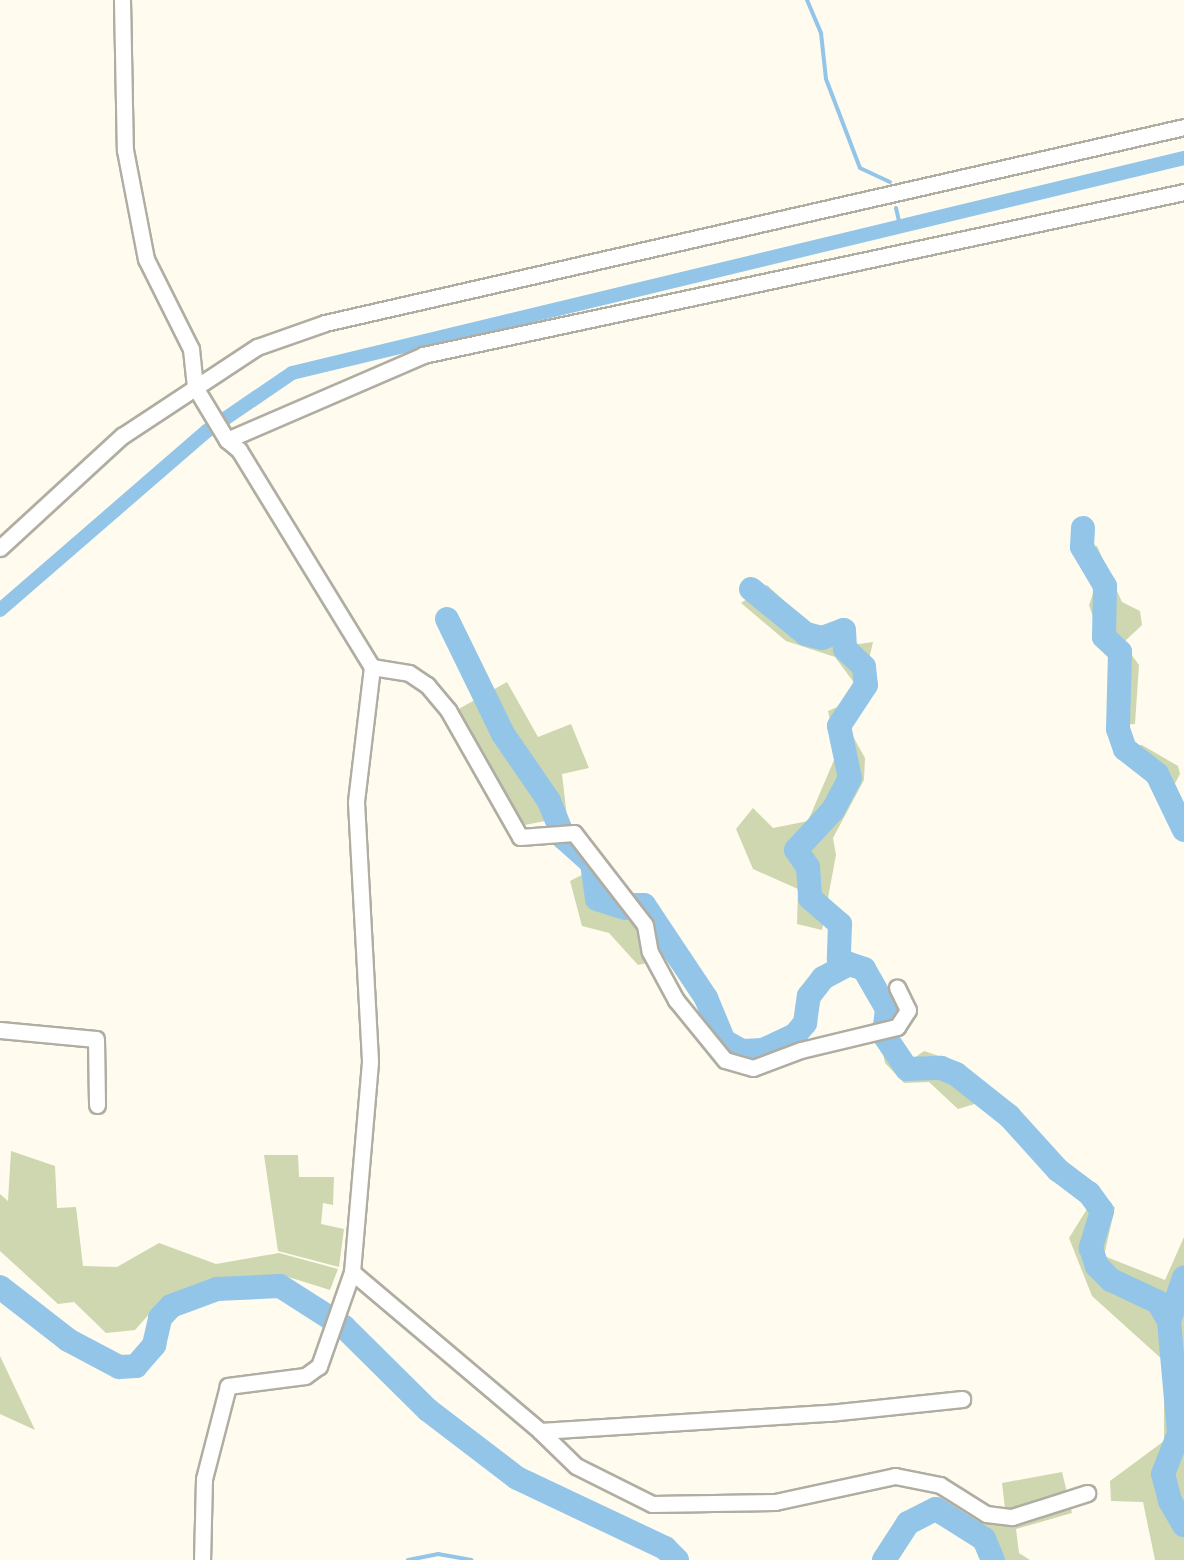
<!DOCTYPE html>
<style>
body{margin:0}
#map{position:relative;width:1184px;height:1560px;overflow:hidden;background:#fffcef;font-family:"Space Grotesk",sans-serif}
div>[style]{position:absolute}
.green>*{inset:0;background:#ced7af}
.stream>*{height:4px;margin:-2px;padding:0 2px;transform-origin:2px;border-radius:2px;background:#93c5e9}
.canal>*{height:14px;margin:-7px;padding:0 7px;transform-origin:7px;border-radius:7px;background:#93c5e9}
.river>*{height:24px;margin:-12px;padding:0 12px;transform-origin:12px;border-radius:12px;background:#93c5e9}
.roads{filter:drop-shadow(2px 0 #b0ada2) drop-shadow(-2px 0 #b0ada2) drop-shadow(0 2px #b0ada2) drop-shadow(0 -2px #b0ada2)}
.street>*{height:15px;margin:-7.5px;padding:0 7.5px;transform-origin:7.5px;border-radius:7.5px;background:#fff}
span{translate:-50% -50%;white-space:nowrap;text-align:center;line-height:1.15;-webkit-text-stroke:6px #fff;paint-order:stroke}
</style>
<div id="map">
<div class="green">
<i style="clip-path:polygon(1097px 546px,1122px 602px,1140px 611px,1142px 625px,1123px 643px,1139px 665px,1135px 724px,1115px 725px,1116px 658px,1099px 635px,1089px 605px,1094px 591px,1077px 555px)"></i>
<i style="clip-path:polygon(767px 585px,814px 629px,859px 644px,873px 642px,868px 664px,877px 682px,850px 731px,865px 758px,864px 780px,833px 838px,836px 855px,822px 930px,797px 924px,798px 889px,753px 869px,736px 829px,753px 808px,773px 828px,808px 821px,837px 753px,828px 711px,851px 701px,855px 684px,835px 657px,786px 641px,741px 603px)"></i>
<i style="clip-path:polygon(507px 682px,538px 737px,571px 724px,589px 768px,562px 774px,567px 817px,519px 826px,455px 711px)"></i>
<i style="clip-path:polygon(1142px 745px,1178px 766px,1180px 774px,1172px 789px,1161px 791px,1154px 777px,1118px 746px)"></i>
<i style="clip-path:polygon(597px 867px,641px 927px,647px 963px,638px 965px,609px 933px,582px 926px,570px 881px)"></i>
<i style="clip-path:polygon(896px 1036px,910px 1061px,924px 1051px,963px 1064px,988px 1100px,958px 1109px,929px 1082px,904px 1083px,885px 1063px,881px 1043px)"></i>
<i style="clip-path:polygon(11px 1151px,55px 1166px,57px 1208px,76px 1207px,83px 1266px,117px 1267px,159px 1243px,216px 1264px,279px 1253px,338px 1269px,330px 1290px,285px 1276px,219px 1278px,159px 1303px,135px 1330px,106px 1333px,74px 1302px,58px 1304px,0 1251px,0 1194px,8px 1201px)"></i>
<i style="clip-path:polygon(264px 1155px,298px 1155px,299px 1177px,334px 1177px,333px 1205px,323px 1203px,321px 1224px,344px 1229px,339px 1267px,278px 1251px)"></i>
<i style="clip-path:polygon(1092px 1201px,1115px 1207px,1104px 1256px,1165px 1280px,1184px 1237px,1184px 1560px,1155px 1560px,1143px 1502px,1111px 1501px,1110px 1481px,1164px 1441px,1164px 1361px,1092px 1296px,1069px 1238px)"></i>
<i style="clip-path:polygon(0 1356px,35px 1430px,0 1414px)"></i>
<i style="clip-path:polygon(1062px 1472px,1072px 1513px,1016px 1529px,1019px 1553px,1030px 1560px,1004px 1560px,996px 1539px,976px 1525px,982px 1516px,1005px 1509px,1002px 1483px)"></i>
</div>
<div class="stream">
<i style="left:807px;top:0;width:36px;rotate:67deg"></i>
<i style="left:821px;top:33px;width:46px;rotate:83.8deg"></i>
<i style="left:826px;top:79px;width:95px;rotate:69.1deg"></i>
<i style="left:860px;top:168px;width:33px;rotate:25deg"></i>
<i style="left:896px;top:208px;width:17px;rotate:77deg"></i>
<i style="left:408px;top:1560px;width:31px;rotate:-11deg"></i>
<i style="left:438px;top:1554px;width:34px;rotate:10deg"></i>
</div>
<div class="canal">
<i style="left:0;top:610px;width:274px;rotate:-40.9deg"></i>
<i style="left:207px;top:431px;width:103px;rotate:-34.3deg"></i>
<i style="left:292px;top:373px;width:918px;rotate:-13.55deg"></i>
</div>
<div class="river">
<i style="left:1083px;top:528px;width:19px;rotate:93deg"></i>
<i style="left:1082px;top:547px;width:45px;rotate:59.5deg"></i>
<i style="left:1105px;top:586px;width:51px;rotate:91.1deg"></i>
<i style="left:1104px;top:637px;width:22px;rotate:43deg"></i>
<i style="left:1120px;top:652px;width:77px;rotate:91.5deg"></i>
<i style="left:1118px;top:729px;width:21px;rotate:71deg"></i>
<i style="left:1125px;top:749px;width:41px;rotate:38deg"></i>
<i style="left:1157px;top:774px;width:62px;rotate:64.3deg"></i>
<i style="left:751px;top:589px;width:71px;rotate:39.3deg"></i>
<i style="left:806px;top:634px;width:16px;rotate:14deg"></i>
<i style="left:822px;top:638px;width:23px;rotate:-20deg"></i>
<i style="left:844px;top:630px;width:19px;rotate:87deg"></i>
<i style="left:845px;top:649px;width:26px;rotate:43deg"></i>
<i style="left:864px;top:667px;width:18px;rotate:84deg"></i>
<i style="left:866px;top:685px;width:49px;rotate:123.4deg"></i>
<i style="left:839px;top:726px;width:53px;rotate:78.1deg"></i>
<i style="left:850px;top:778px;width:36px;rotate:118deg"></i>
<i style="left:833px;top:810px;width:54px;rotate:132.8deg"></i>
<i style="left:796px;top:850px;width:21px;rotate:55deg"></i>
<i style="left:808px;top:867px;width:31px;rotate:86deg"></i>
<i style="left:810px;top:898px;width:40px;rotate:41deg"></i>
<i style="left:840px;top:924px;width:35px;rotate:92deg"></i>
<i style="left:839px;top:959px;width:9px;rotate:54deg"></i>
<i style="left:447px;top:619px;width:128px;rotate:64deg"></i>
<i style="left:503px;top:734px;width:81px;rotate:55.5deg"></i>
<i style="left:549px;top:801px;width:40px;rotate:68deg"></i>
<i style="left:564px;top:838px;width:38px;rotate:42deg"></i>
<i style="left:592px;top:863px;width:36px;rotate:82deg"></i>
<i style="left:597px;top:899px;width:29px;rotate:18deg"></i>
<i style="left:634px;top:905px;width:10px"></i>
<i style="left:644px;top:905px;width:112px;rotate:56.3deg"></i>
<i style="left:706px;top:998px;width:47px;rotate:67.3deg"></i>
<i style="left:724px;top:1041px;width:21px;rotate:29deg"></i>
<i style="left:742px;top:1051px;width:21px;rotate:-3deg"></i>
<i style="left:763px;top:1050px;width:35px;rotate:-25deg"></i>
<i style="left:795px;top:1035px;width:16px;rotate:-50deg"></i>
<i style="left:805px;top:1023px;width:27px;rotate:-82deg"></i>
<i style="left:809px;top:996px;width:23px;rotate:-52deg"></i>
<i style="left:823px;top:978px;width:30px;rotate:-28deg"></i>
<i style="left:849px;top:964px;width:16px;rotate:18deg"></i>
<i style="left:864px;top:969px;width:46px;rotate:60.1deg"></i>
<i style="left:887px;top:1009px;width:26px;rotate:97deg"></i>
<i style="left:884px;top:1035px;width:41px;rotate:55.9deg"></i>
<i style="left:907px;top:1069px;width:34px;rotate:-2deg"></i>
<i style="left:941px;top:1068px;width:16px;rotate:22deg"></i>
<i style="left:956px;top:1074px;width:68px;rotate:38.4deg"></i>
<i style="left:1009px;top:1116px;width:73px;rotate:47.8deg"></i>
<i style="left:1058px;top:1170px;width:39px;rotate:37deg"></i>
<i style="left:1089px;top:1193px;width:22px;rotate:54deg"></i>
<i style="left:1102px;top:1211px;width:39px;rotate:107deg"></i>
<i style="left:1091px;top:1248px;width:19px;rotate:72deg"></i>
<i style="left:1097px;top:1266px;width:20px;rotate:45deg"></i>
<i style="left:1111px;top:1280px;width:52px;rotate:25.1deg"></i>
<i style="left:1158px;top:1302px;width:22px;rotate:60deg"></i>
<i style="left:1169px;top:1321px;width:112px;rotate:84.9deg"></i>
<i style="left:1179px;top:1433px;width:44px;rotate:111.3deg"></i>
<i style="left:1163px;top:1474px;width:28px;rotate:75deg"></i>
<i style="left:1170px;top:1501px;width:28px;rotate:60deg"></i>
<i style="left:0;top:1287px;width:86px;rotate:37.9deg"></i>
<i style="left:68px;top:1340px;width:58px;rotate:27.9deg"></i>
<i style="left:119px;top:1367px;width:17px;rotate:-3deg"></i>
<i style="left:136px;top:1366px;width:28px;rotate:-49deg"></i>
<i style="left:154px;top:1345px;width:28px;rotate:-77deg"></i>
<i style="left:160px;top:1318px;width:16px;rotate:-47deg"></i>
<i style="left:171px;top:1306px;width:49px;rotate:-20.3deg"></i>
<i style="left:217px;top:1289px;width:63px;rotate:-2.7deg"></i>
<i style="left:280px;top:1286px;width:76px;rotate:32.6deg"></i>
<i style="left:344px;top:1327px;width:118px;rotate:44.7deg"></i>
<i style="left:428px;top:1410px;width:112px;rotate:37.4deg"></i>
<i style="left:517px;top:1478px;width:164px;rotate:25.3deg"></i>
<i style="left:665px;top:1548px;width:17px;rotate:45deg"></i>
<i style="left:1169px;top:1321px;width:46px;rotate:-70.8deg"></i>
<i style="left:884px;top:1560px;width:44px;rotate:-57deg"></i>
<i style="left:908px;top:1523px;width:31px;rotate:-27deg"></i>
<i style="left:936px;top:1509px;width:57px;rotate:32deg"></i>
<i style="left:984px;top:1539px;width:23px;rotate:67deg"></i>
</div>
<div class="roads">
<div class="street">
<i style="left:122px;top:0;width:150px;rotate:88.9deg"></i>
<i style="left:125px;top:150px;width:111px;rotate:79.1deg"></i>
<i style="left:146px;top:259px;width:101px;rotate:63.4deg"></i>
<i style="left:191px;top:349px;width:38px;rotate:84deg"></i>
<i style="left:195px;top:387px;width:62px;rotate:58.9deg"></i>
<i style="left:227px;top:440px;width:16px;rotate:40deg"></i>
<i style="left:239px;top:450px;width:255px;rotate:58.5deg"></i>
<i style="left:372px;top:667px;width:136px;rotate:96.8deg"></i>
<i style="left:356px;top:802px;width:260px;rotate:86.9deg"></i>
<i style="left:370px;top:1062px;width:211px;rotate:94.9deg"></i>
<i style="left:352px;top:1272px;width:100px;rotate:109.3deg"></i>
<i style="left:319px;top:1366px;width:17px;rotate:144deg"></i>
<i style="left:305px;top:1376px;width:78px;rotate:172.6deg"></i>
<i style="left:228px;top:1386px;width:96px;rotate:104.5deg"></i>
<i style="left:204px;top:1479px;width:81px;rotate:91.4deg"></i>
<i style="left:227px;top:440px;width:214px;rotate:-23.4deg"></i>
<i style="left:423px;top:355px;width:778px;rotate:-12.09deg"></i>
<i style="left:0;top:548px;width:166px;rotate:-42.6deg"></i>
<i style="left:122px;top:436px;width:162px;rotate:-33.4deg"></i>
<i style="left:257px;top:347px;width:72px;rotate:-19.4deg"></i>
<i style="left:325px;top:323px;width:881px;rotate:-12.85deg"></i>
<i style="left:372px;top:667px;width:37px;rotate:9deg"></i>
<i style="left:409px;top:673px;width:22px;rotate:34deg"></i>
<i style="left:427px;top:685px;width:33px;rotate:50deg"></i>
<i style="left:448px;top:710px;width:146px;rotate:60.4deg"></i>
<i style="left:520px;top:837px;width:54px;rotate:-4.2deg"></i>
<i style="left:574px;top:833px;width:116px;rotate:52.3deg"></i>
<i style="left:645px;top:925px;width:27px;rotate:80deg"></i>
<i style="left:650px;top:952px;width:55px;rotate:61.6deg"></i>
<i style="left:676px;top:1000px;width:77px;rotate:50.8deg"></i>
<i style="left:725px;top:1060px;width:29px;rotate:16deg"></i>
<i style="left:753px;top:1068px;width:51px;rotate:-20.6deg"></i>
<i style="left:801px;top:1050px;width:99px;rotate:-13.5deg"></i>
<i style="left:897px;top:1027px;width:20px;rotate:-57deg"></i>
<i style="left:908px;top:1010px;width:25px;rotate:-116deg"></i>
<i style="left:0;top:1030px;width:96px;rotate:5.4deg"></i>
<i style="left:96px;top:1039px;width:66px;rotate:89.1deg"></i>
<i style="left:352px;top:1272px;width:246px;rotate:40.2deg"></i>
<i style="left:540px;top:1431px;width:290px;rotate:-3.6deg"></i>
<i style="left:829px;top:1413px;width:134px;rotate:-6deg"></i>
<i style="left:540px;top:1431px;width:50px;rotate:44.2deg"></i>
<i style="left:576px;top:1466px;width:85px;rotate:26.6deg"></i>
<i style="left:652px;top:1504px;width:123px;rotate:-0.9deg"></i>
<i style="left:775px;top:1502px;width:123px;rotate:-12.2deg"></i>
<i style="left:895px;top:1476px;width:46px;rotate:11.3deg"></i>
<i style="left:940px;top:1485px;width:54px;rotate:32.2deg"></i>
<i style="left:986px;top:1514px;width:26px;rotate:7deg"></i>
<i style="left:1012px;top:1517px;width:79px;rotate:-17.7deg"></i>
</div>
</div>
</div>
